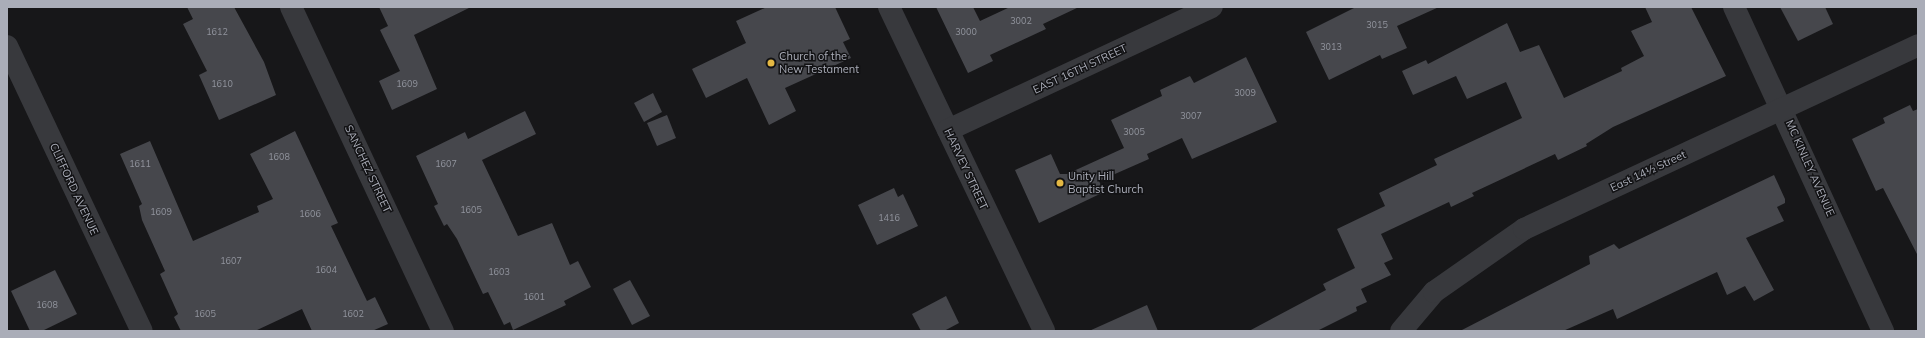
<!DOCTYPE html>
<meta charset="utf-8">
<style>
body{margin:0}
#map{position:relative;width:1925px;height:338px;overflow:hidden;background:#171719;font-family:Mulish,sans-serif}
div>[style]{position:absolute}
.building>*{inset:0;background:#46474c}
.minor>*{height:22px;margin:-11px;padding:0 11px;transform-origin:11px;border-radius:11px;background:#38393d}
.dots>*{width:11px;height:11px;translate:-50% -50%;box-sizing:border-box;border:2px solid #121214;border-radius:50%}
span{translate:-50% -50%;white-space:nowrap;text-align:center;line-height:1.15;-webkit-text-stroke:3px #121214;paint-order:stroke}
.number-label{font-size:9px;color:#91949d}
.number-label span{-webkit-text-stroke-width:0}
.poi-label{font-size:11px;color:#aaadb8}
.left{translate:0 -50%;text-align:left}
.street-label{font-size:11px;color:#aaadb8}
.frame{position:absolute;inset:0;border:8px solid #aaadb8;pointer-events:none}
</style>
<div id="map">
<div class="building">
<i style="clip-path:polygon(187px 7px,234px 7px,264px 62px,276px 95px,219px 120px,199px 75px,207px 71px,183px 24px,193px 19px)"></i>
<i style="clip-path:polygon(379px 7px,471px 7px,414px 35px,437px 89px,392px 110px,379px 81px,400px 71px,380px 30px,388px 26px)"></i>
<i style="clip-path:polygon(767px 7px,835px 7px,850px 39px,843px 42px,851px 58px,785px 88px,796px 111px,769px 125px,747px 78px,706px 98px,692px 69px,746px 43px,736px 21px)"></i>
<i style="clip-path:polygon(936px 7px,973px 7px,980px 21px,1010px 7px,1079px 7px,1043px 24px,1046px 29px,990px 55px,993px 61px,968px 73px)"></i>
<i style="clip-path:polygon(1356px 7px,1439px 7px,1397px 26px,1407px 48px,1382px 59px,1380px 55px,1329px 80px,1306px 32px)"></i>
<i style="clip-path:polygon(1645px 7px,1691px 7px,1726px 76px,1613px 127px,1586px 144px,1587px 146px,1558px 160px,1555px 154px,1472px 193px,1474px 196px,1451px 207px,1449px 202px,1381px 234px,1393px 259px,1384px 263px,1391px 275px,1361px 289px,1367px 302px,1356px 307px,1357px 311px,1317px 331px,1249px 331px,1326px 290px,1323px 284px,1355px 268px,1337px 229px,1385px 206px,1379px 193px,1437px 165px,1434px 159px,1522px 118px,1506px 82px,1467px 99px,1456px 76px,1413px 95px,1402px 71px,1426px 60px,1428px 64px,1507px 23px,1520px 52px,1539px 45px,1564px 98px,1622px 71px,1621px 68px,1644px 56px,1631px 31px,1652px 22px)"></i>
<i style="clip-path:polygon(1780px 7px,1825px 7px,1833px 24px,1798px 41px)"></i>
<i style="clip-path:polygon(1246px 57px,1277px 122px,1192px 159px,1182px 138px,1147px 154px,1149px 159px,1099px 181px,1104px 192px,1039px 223px,1015px 170px,1051px 154px,1060px 174px,1067px 174px,1124px 148px,1111px 120px,1162px 96px,1160px 90px,1190px 76px,1194px 83px)"></i>
<i style="clip-path:polygon(653px 93px,662px 112px,644px 122px,634px 103px)"></i>
<i style="clip-path:polygon(1910px 105px,1913px 111px,1918px 109px,1918px 256px,1883px 188px,1876px 191px,1852px 139px,1885px 123px,1883px 118px)"></i>
<i style="clip-path:polygon(525px 111px,536px 134px,482px 160px,518px 236px,552px 223px,570px 265px,578px 261px,591px 287px,564px 301px,566px 305px,513px 330px,510px 322px,504px 325px,488px 292px,483px 294px,457px 239px,447px 224px,444px 226px,434px 206px,438px 204px,416px 156px,465px 132px,468px 139px)"></i>
<i style="clip-path:polygon(667px 115px,676px 138px,657px 146px,647px 123px)"></i>
<i style="clip-path:polygon(295px 131px,338px 223px,331px 226px,367px 301px,375px 297px,388px 324px,372px 331px,312px 331px,302px 309px,255px 331px,181px 331px,174px 317px,178px 314px,160px 274px,165px 271px,142px 220px,139px 206px,142px 204px,120px 154px,150px 141px,193px 241px,259px 212px,257px 206px,273px 199px,250px 154px)"></i>
<i style="clip-path:polygon(1774px 175px,1785px 199px,1785px 203px,1777px 207px,1784px 221px,1746px 238px,1774px 290px,1754px 301px,1745px 286px,1727px 295px,1717px 272px,1617px 319px,1613px 309px,1563px 331px,1460px 331px,1590px 264px,1589px 256px,1614px 244px,1619px 249px)"></i>
<i style="clip-path:polygon(894px 188px,898px 197px,903px 194px,918px 226px,877px 245px,858px 205px)"></i>
<i style="clip-path:polygon(55px 270px,77px 314px,42px 331px,30px 331px,11px 291px)"></i>
<i style="clip-path:polygon(630px 280px,650px 316px,632px 325px,613px 289px)"></i>
<i style="clip-path:polygon(946px 296px,959px 323px,944px 331px,921px 331px,912px 314px)"></i>
<i style="clip-path:polygon(1147px 305px,1158px 331px,1089px 331px)"></i>
</div>
<div class="minor">
<i style="left:291px;top:7px;width:358px;rotate:64.9deg"></i>
<i style="left:889px;top:7px;width:359px;rotate:64.4deg"></i>
<i style="left:1734px;top:7px;width:357px;rotate:65.3deg"></i>
<i style="left:7px;top:46px;width:315px;rotate:64.7deg"></i>
<i style="left:948px;top:130px;width:291px;rotate:-25deg"></i>
<i style="left:1401px;top:331px;width:51px;rotate:-49.8deg"></i>
<i style="left:1434px;top:292px;width:110px;rotate:-35deg"></i>
<i style="left:1524px;top:229px;width:435px;rotate:-25deg"></i>
</div>
<div class="dots">
<i style="left:771px;top:63px;background:#e4b843"></i>
<i style="left:1060px;top:183px;background:#e4b843"></i>
</div>
<div class="number-label">
<span style="left:1021px;top:21px">3002</span>
<span style="left:1377px;top:25px">3015</span>
<span style="left:217px;top:32px">1612</span>
<span style="left:966px;top:32px">3000</span>
<span style="left:1331px;top:47px">3013</span>
<span style="left:222px;top:84px">1610</span>
<span style="left:407px;top:84px">1609</span>
<span style="left:1245px;top:93px">3009</span>
<span style="left:1191px;top:116px">3007</span>
<span style="left:1134px;top:132px">3005</span>
<span style="left:279px;top:157px">1608</span>
<span style="left:140px;top:164px">1611</span>
<span style="left:446px;top:164px">1607</span>
<span style="left:471px;top:210px">1605</span>
<span style="left:161px;top:212px">1609</span>
<span style="left:310px;top:214px">1606</span>
<span style="left:889px;top:218px">1416</span>
<span style="left:231px;top:261px">1607</span>
<span style="left:326px;top:270px">1604</span>
<span style="left:499px;top:272px">1603</span>
<span style="left:534px;top:297px">1601</span>
<span style="left:47px;top:305px">1608</span>
<span style="left:205px;top:314px">1605</span>
<span style="left:353px;top:314px">1602</span>
</div>
<div class="poi-label">
<span class="left" style="left:779px;top:63px">Church of the<br>New Testament</span>
<span class="left" style="left:1068px;top:183px">Unity Hill<br>Baptist Church</span>
</div>
<div class="street-label">
<span style="left:1080px;top:69px;rotate:-25deg">EAST 16TH STREET</span>
<span style="left:1810px;top:168px;rotate:66deg">MC KINLEY AVENUE</span>
<span style="left:368px;top:169px;rotate:65deg">SANCHEZ STREET</span>
<span style="left:966px;top:169px;rotate:65deg">HARVEY STREET</span>
<span style="left:1648px;top:171px;rotate:-25deg">East 14½ Street</span>
<span style="left:74px;top:189px;rotate:65deg">CLIFFORD AVENUE</span>
</div>
<div class="frame"></div>
</div>
